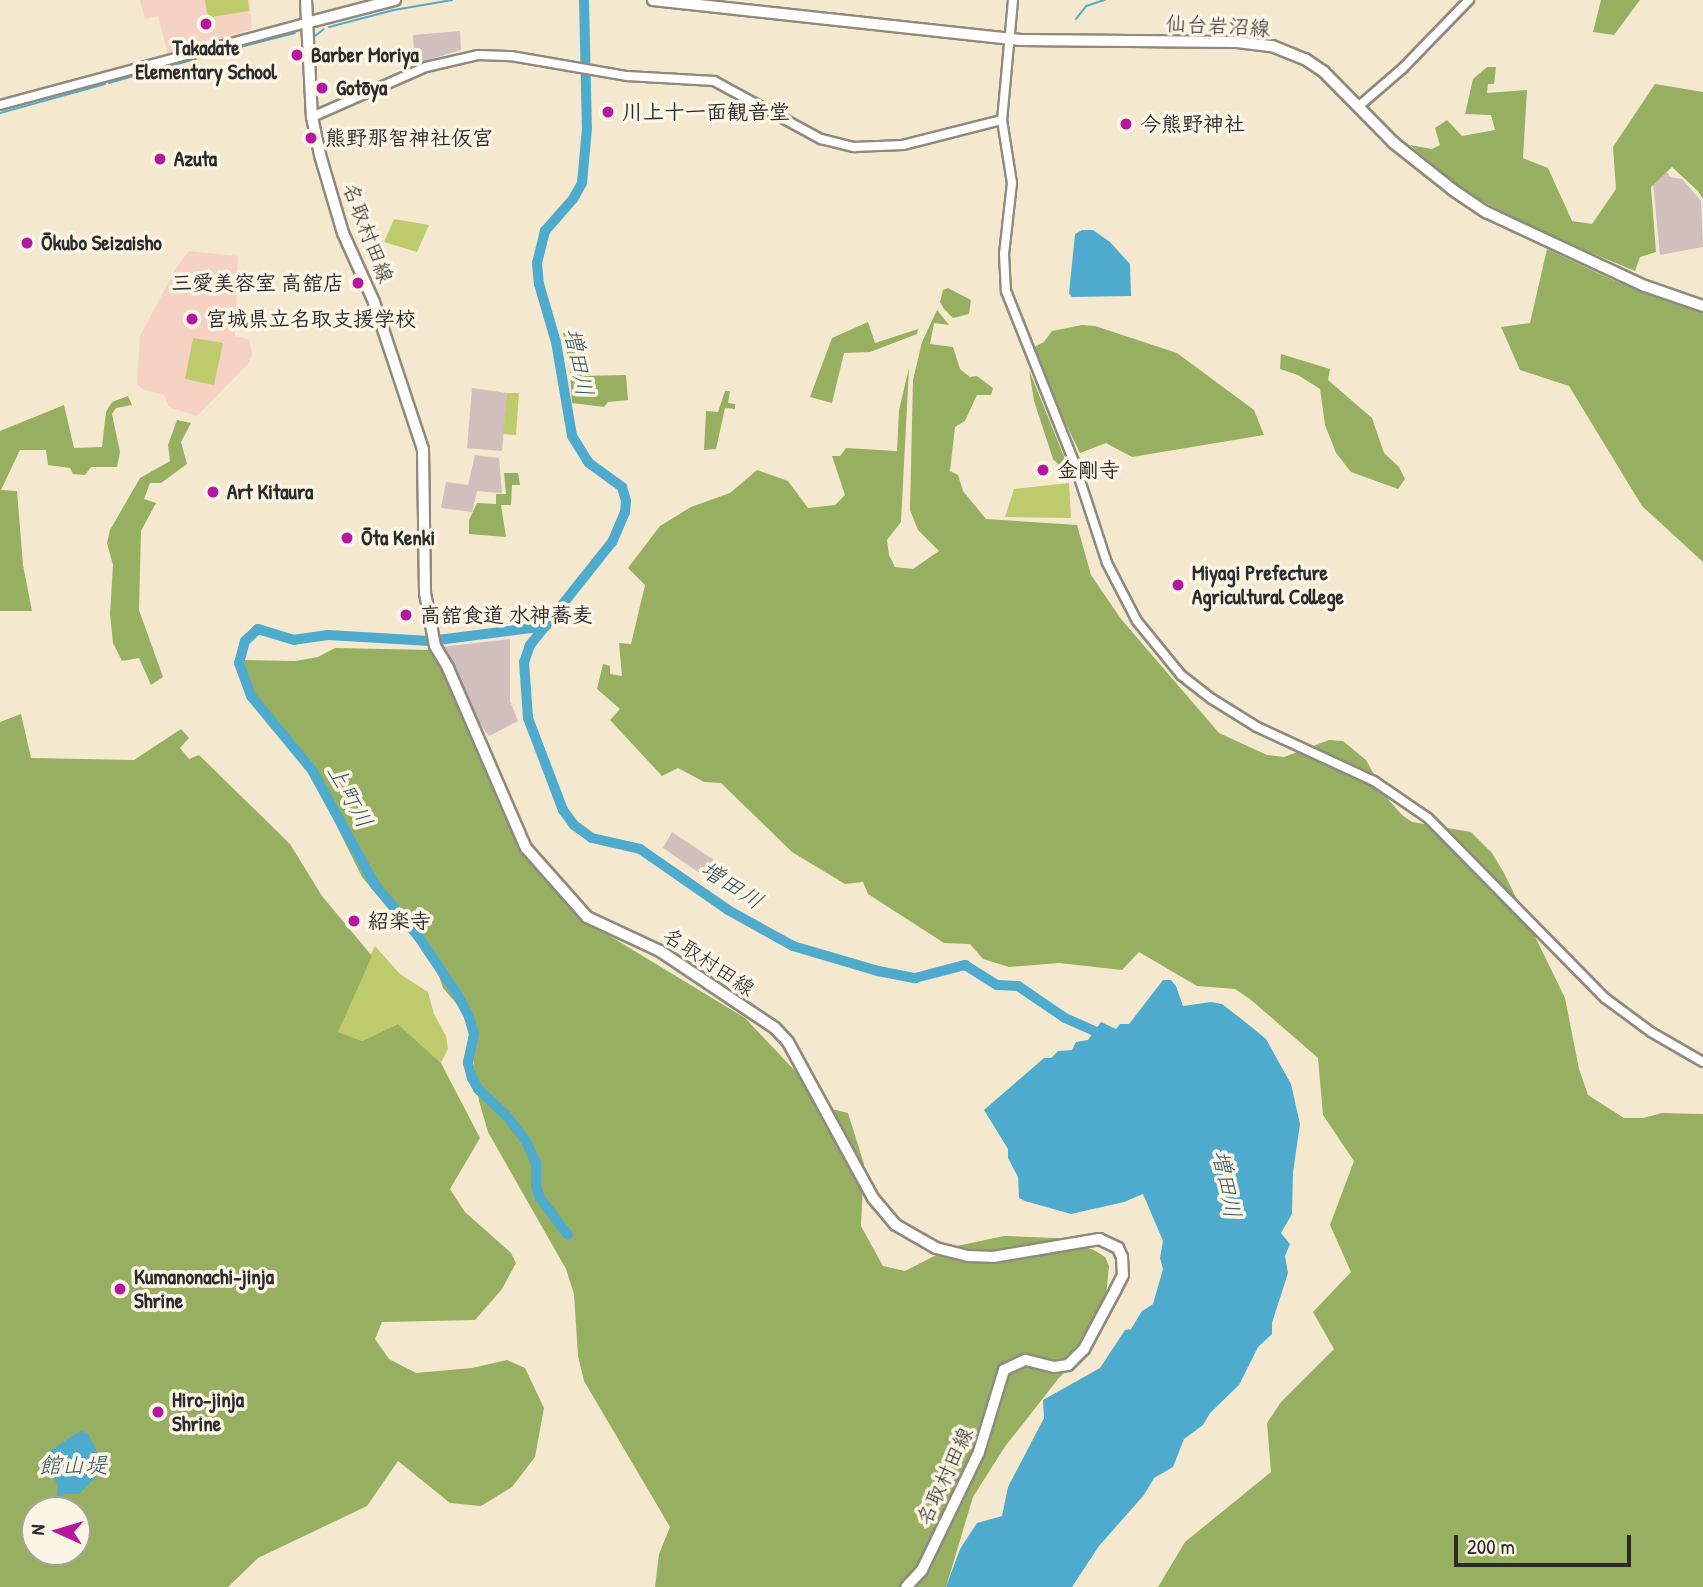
<!DOCTYPE html>
<meta charset="utf-8">
<style>
body{margin:0}
#map{position:relative;width:1703px;height:1587px;overflow:hidden;background:#f4e9cf;font-family:"Patrick Hand","Klee One",sans-serif}
div>[style]{position:absolute}
.built>*{inset:0;background:#f6d2c3}
.industrial>*{inset:0;background:#d1bfbd}
.green>*{inset:0;background:#becb6c}
.forest>*{inset:0;background:#96af60}
.water>*{inset:0;background:#4fabcd}
.stream>*{height:2px;margin:-1px;padding:0 1px;transform-origin:1px;border-radius:1px;background:#4fabcd}
.river>*{height:10px;margin:-5px;padding:0 5px;transform-origin:5px;border-radius:5px;background:#4fabcd}
.roads{filter:drop-shadow(2px 0 #908a7d) drop-shadow(-2px 0 #908a7d) drop-shadow(0 2px #908a7d) drop-shadow(0 -2px #908a7d)}
.minor>*{height:8px;margin:-4px;padding:0 4px;transform-origin:4px;border-radius:4px;background:#fff}
.major>*{height:10px;margin:-5px;padding:0 5px;transform-origin:5px;border-radius:5px;background:#fff}
.dots>*{width:19px;height:19px;translate:-50% -50%;box-sizing:border-box;border:4px solid #fcf5e5;border-radius:50%}
span{translate:-50% -50%;white-space:nowrap;text-align:center;line-height:1.15;-webkit-text-stroke:7px #fcf5e5;paint-order:stroke}
.street-label{font-size:21px;color:#2b2b2b}
.poi-label{font-size:21px;color:#2b2b2b;font-weight:700}
.left{translate:0 -50%;text-align:left}
.right{translate:-100% -50%;text-align:right}
.water-label{font-size:23px;color:#385864;font-style:italic}
.north{position:absolute;left:21px;top:1496px;width:70px;height:70px;box-sizing:border-box;background:#fcf5e5;border:2px solid #a8a49b;border-radius:50%;rotate:274deg;font-size:19px;font-weight:700;line-height:28px;text-align:center;color:#2b2b2b}
.north::after{content:'';display:block;margin:auto;width:24px;height:32px;background:#b5179e;clip-path:polygon(50% 0,100% 100%,50% 72%,0 100%)}
.scale{position:absolute;left:1454px;top:1535px;width:177px;height:32px;box-sizing:border-box;border:4px solid #2b2b2b;border-top:0;padding-left:9px;font-size:21px;line-height:24px;white-space:nowrap;color:#2b2b2b;-webkit-text-stroke:5px #fcf5e5;paint-order:stroke}
</style>
<div id="map">
<div class="built">
<i style="clip-path:polygon(140px 0,250px 0,252px 29px,168px 54px,158px 16px,145px 19px)"></i>
<i style="clip-path:polygon(189px 251px,238px 256px,235px 336px,249px 339px,252px 355px,247px 365px,197px 416px,169px 407px,164px 395px,142px 389px,137px 384px,140px 336px,176px 268px)"></i>
</div>
<div class="industrial">
<i style="clip-path:polygon(460px 31px,461px 50px,415px 64px,413px 35px)"></i>
<i style="clip-path:polygon(1652px 173px,1668px 173px,1670px 177px,1682px 179px,1701px 201px,1703px 247px,1660px 255px)"></i>
<i style="clip-path:polygon(472px 388px,507px 393px,502px 451px,467px 448px)"></i>
<i style="clip-path:polygon(475px 455px,499px 458px,502px 493px,477px 491px,472px 512px,441px 508px,446px 482px,468px 485px)"></i>
<i style="clip-path:polygon(510px 639px,510px 701px,518px 721px,489px 736px,471px 712px,441px 647px)"></i>
<i style="clip-path:polygon(672px 832px,717px 862px,698px 872px,663px 848px)"></i>
</div>
<div class="green">
<i style="clip-path:polygon(205px 0,248px 0,249px 11px,212px 17px,207px 13px)"></i>
<i style="clip-path:polygon(394px 219px,429px 225px,417px 252px,384px 242px)"></i>
<i style="clip-path:polygon(193px 338px,223px 343px,214px 385px,185px 379px)"></i>
<i style="clip-path:polygon(507px 393px,519px 393px,516px 435px,503px 434px)"></i>
<i style="clip-path:polygon(1069px 483px,1071px 518px,1005px 517px,1014px 489px)"></i>
<i style="clip-path:polygon(375px 946px,400px 974px,428px 992px,434px 1014px,446px 1036px,448px 1049px,441px 1063px,398px 1024px,362px 1041px,337px 1032px)"></i>
</div>
<div class="forest">
<i style="clip-path:polygon(1601px 0,1640px 0,1614px 35px,1593px 32px)"></i>
<i style="clip-path:polygon(1487px 67px,1496px 67px,1494px 84px,1488px 84px,1487px 93px,1527px 90px,1523px 158px,1548px 168px,1572px 221px,1592px 224px,1616px 189px,1613px 147px,1655px 84px,1703px 92px,1703px 199px,1698px 191px,1672px 167px,1651px 187px,1656px 252px,1640px 257px,1635px 271px,1527px 226px,1458px 187px,1410px 145px,1432px 149px,1440px 145px,1435px 128px,1447px 120px,1462px 136px,1495px 130px,1491px 115px,1465px 114px,1473px 79px)"></i>
<i style="clip-path:polygon(1547px 249px,1613px 280px,1703px 311px,1703px 562px,1642px 506px,1569px 386px,1520px 370px,1501px 327px,1530px 323px)"></i>
<i style="clip-path:polygon(948px 288px,971px 300px,969px 314px,953px 318px,944px 309px,940px 302px,943px 290px)"></i>
<i style="clip-path:polygon(937px 310px,949px 325px,934px 323px,930px 344px,953px 347px,960px 369px,970px 377px,977px 376px,993px 388px,991px 395px,977px 395px,965px 421px,955px 427px,950px 471px,958px 475px,963px 491px,986px 519px,1077px 525px,1091px 575px,1121px 619px,1219px 733px,1267px 755px,1284px 757px,1329px 740px,1343px 741px,1366px 760px,1387px 798px,1402px 815px,1412px 822px,1471px 832px,1492px 853px,1504px 873px,1565px 998px,1579px 1069px,1588px 1095px,1624px 1118px,1643px 1118px,1662px 1113px,1703px 1114px,1703px 1587px,1158px 1587px,1185px 1542px,1271px 1472px,1267px 1423px,1281px 1402px,1334px 1349px,1313px 1312px,1351px 1272px,1330px 1225px,1354px 1161px,1323px 1115px,1318px 1058px,1250px 999px,1235px 989px,1197px 986px,1139px 952px,1122px 970px,1059px 963px,1009px 967px,983px 959px,970px 944px,944px 943px,868px 894px,863px 882px,845px 884px,792px 852px,721px 783px,704px 782px,678px 768px,662px 776px,610px 720px,620px 709px,597px 689px,603px 664px,610px 666px,610px 674px,622px 676px,619px 643px,631px 644px,645px 585px,628px 568px,660px 526px,691px 507px,730px 493px,757px 470px,788px 481px,808px 508px,835px 505px,845px 495px,832px 456px,840px 456px,846px 448px,897px 451px,899px 410px,909px 368px,901px 522px,887px 540px,889px 555px,895px 567px,913px 569px,939px 551px,918px 530px,910px 510px,913px 380px,922px 342px)"></i>
<i style="clip-path:polygon(868px 322px,875px 343px,918px 329px,917px 334px,870px 352px,844px 353px,832px 403px,810px 397px,832px 338px)"></i>
<i style="clip-path:polygon(1082px 325px,1095px 326px,1177px 353px,1254px 410px,1264px 435px,1132px 457px,1106px 443px,1080px 453px,1030px 349px,1044px 342px,1052px 331px)"></i>
<i style="clip-path:polygon(572px 331px,582px 376px,626px 375px,628px 400px,608px 402px,604px 407px,572px 403px,570px 368px,563px 333px)"></i>
<i style="clip-path:polygon(1281px 354px,1330px 369px,1328px 380px,1372px 418px,1384px 453px,1399px 467px,1405px 479px,1398px 489px,1351px 472px,1336px 453px,1325px 425px,1320px 389px,1298px 375px,1280px 369px)"></i>
<i style="clip-path:polygon(1029px 370px,1073px 479px,1053px 459px,1034px 401px)"></i>
<i style="clip-path:polygon(725px 391px,730px 391px,728px 403px,735px 404px,735px 409px,725px 408px,716px 449px,704px 450px,706px 411px,718px 412px)"></i>
<i style="clip-path:polygon(128px 396px,132px 405px,116px 408px,112px 414px,120px 452px,117px 467px,91px 467px,85px 475px,73px 474px,70px 468px,48px 465px,46px 450px,20px 450px,1px 490px,17px 491px,23px 565px,32px 611px,0 611px,0 431px,64px 405px,74px 448px,102px 447px,106px 412px,112px 402px)"></i>
<i style="clip-path:polygon(177px 420px,191px 423px,181px 442px,187px 464px,161px 483px,150px 483px,144px 499px,156px 503px,141px 531px,139px 610px,163px 677px,151px 685px,139px 658px,122px 661px,113px 643px,110px 614px,113px 565px,107px 543px,110px 530px,140px 478px,170px 461px,168px 445px)"></i>
<i style="clip-path:polygon(504px 473px,518px 473px,520px 485px,512px 485px,511px 505px,501px 505px,506px 537px,469px 534px,469px 520px,477px 503px,496px 504px,496px 494px,506px 494px)"></i>
<i style="clip-path:polygon(335px 648px,433px 650px,474px 731px,519px 842px,559px 891px,595px 927px,745px 1018px,799px 1075px,816px 1105px,848px 1113px,864px 1164px,861px 1226px,883px 1266px,905px 1271px,952px 1247px,1004px 1236px,1057px 1238px,1094px 1250px,1105px 1257px,1109px 1266px,1106px 1296px,1094px 1334px,1082px 1355px,1058px 1379px,1004px 1448px,973px 1497px,946px 1587px,655px 1587px,659px 1554px,670px 1527px,584px 1381px,578px 1356px,574px 1294px,566px 1269px,488px 1132px,479px 1101px,467px 1016px,443px 988px,435px 964px,362px 877px,313px 778px,247px 682px,244px 660px,295px 661px,318px 657px)"></i>
<i style="clip-path:polygon(evenodd,21px 714px,31px 758px,134px 760px,181px 729px,189px 738px,180px 748px,189px 759px,199px 755px,290px 844px,322px 896px,372px 956px,338px 1032px,362px 1041px,398px 1024px,441px 1063px,480px 1138px,450px 1189px,465px 1212px,511px 1253px,516px 1263px,502px 1289px,475px 1320px,382px 1322px,375px 1339px,389px 1359px,416px 1373px,472px 1368px,507px 1360px,525px 1368px,544px 1408px,535px 1457px,512px 1487px,481px 1506px,450px 1503px,398px 1461px,367px 1506px,258px 1558px,228px 1587px,0 1587px,0 722px,21px 714px,35px 1510px,77px 1510px,77px 1552px,35px 1552px,35px 1510px)"></i>
</div>
<div class="water">
<i style="clip-path:polygon(1082px 230px,1093px 230px,1110px 242px,1130px 264px,1131px 296px,1072px 297px,1069px 293px,1075px 234px)"></i>
<i style="clip-path:polygon(1163px 980px,1171px 980px,1176px 986px,1183px 1006px,1211px 1002px,1222px 1004px,1249px 1025px,1266px 1039px,1291px 1084px,1300px 1124px,1293px 1172px,1292px 1214px,1281px 1233px,1290px 1244px,1285px 1256px,1288px 1273px,1272px 1323px,1272px 1334px,1258px 1347px,1239px 1385px,1210px 1413px,1203px 1425px,1184px 1439px,1173px 1467px,1154px 1478px,1144px 1495px,1099px 1546px,1072px 1587px,946px 1587px,960px 1549px,977px 1523px,1002px 1516px,1008px 1487px,1044px 1418px,1043px 1400px,1100px 1368px,1125px 1330px,1131px 1329px,1142px 1311px,1153px 1304px,1163px 1269px,1160px 1258px,1163px 1241px,1143px 1194px,1124px 1202px,1071px 1214px,1025px 1201px,1019px 1198px,1018px 1177px,1008px 1158px,1008px 1149px,984px 1110px,1044px 1058px,1051px 1058px,1058px 1051px,1072px 1050px,1076px 1042px,1088px 1040px,1101px 1022px,1116px 1029px,1120px 1024px,1129px 1024px)"></i>
<i style="clip-path:polygon(80px 1431px,88px 1433px,105px 1468px,79px 1494px,65px 1494px,56px 1501px,58px 1487px,44px 1455px)"></i>
</div>
<div class="stream">
<i style="left:1076px;top:19px;width:16px;rotate:-52deg"></i>
<i style="left:1086px;top:6px;width:20px;rotate:-18deg"></i>
<i style="left:329px;top:27px;width:67px;rotate:-14.7deg"></i>
<i style="left:394px;top:10px;width:59px;rotate:-9.8deg"></i>
<i style="left:315px;top:36px;width:11px;rotate:-38deg"></i>
<i style="left:225px;top:51px;width:72px;rotate:-14.4deg"></i>
<i style="left:142px;top:74px;width:81px;rotate:-15.8deg"></i>
<i style="left:109px;top:83px;width:29px;rotate:-16deg"></i>
<i style="left:0;top:113px;width:109px;rotate:-15.4deg"></i>
</div>
<div class="river">
<i style="left:584px;top:0;width:128px;rotate:88.7deg"></i>
<i style="left:587px;top:128px;width:55px;rotate:95.2deg"></i>
<i style="left:582px;top:183px;width:18px;rotate:119deg"></i>
<i style="left:573px;top:199px;width:43px;rotate:131.2deg"></i>
<i style="left:545px;top:231px;width:33px;rotate:104deg"></i>
<i style="left:537px;top:263px;width:21px;rotate:85deg"></i>
<i style="left:539px;top:284px;width:60px;rotate:73.7deg"></i>
<i style="left:556px;top:342px;width:95px;rotate:80.3deg"></i>
<i style="left:572px;top:436px;width:32px;rotate:58deg"></i>
<i style="left:589px;top:463px;width:41px;rotate:36deg"></i>
<i style="left:622px;top:487px;width:15px;rotate:74deg"></i>
<i style="left:626px;top:501px;width:11px;rotate:95deg"></i>
<i style="left:625px;top:512px;width:33px;rotate:113deg"></i>
<i style="left:612px;top:542px;width:132px;rotate:128.5deg"></i>
<i style="left:530px;top:645px;width:18px;rotate:109deg"></i>
<i style="left:524px;top:662px;width:56px;rotate:85.9deg"></i>
<i style="left:528px;top:718px;width:98px;rotate:69.2deg"></i>
<i style="left:563px;top:810px;width:19px;rotate:54deg"></i>
<i style="left:574px;top:825px;width:22px;rotate:36deg"></i>
<i style="left:592px;top:838px;width:49px;rotate:12.9deg"></i>
<i style="left:640px;top:849px;width:107px;rotate:34.7deg"></i>
<i style="left:728px;top:910px;width:74px;rotate:29deg"></i>
<i style="left:793px;top:946px;width:89px;rotate:16.4deg"></i>
<i style="left:878px;top:971px;width:38px;rotate:11deg"></i>
<i style="left:915px;top:978px;width:52px;rotate:-14.6deg"></i>
<i style="left:965px;top:965px;width:38px;rotate:32deg"></i>
<i style="left:997px;top:985px;width:21px;rotate:3deg"></i>
<i style="left:1018px;top:986px;width:57px;rotate:34.2deg"></i>
<i style="left:1065px;top:1018px;width:47px;rotate:23.8deg"></i>
<i style="left:546px;top:626px;width:117px;rotate:172.6deg"></i>
<i style="left:430px;top:641px;width:102px;rotate:-176.6deg"></i>
<i style="left:328px;top:635px;width:34px;rotate:172deg"></i>
<i style="left:294px;top:640px;width:38px;rotate:-163deg"></i>
<i style="left:258px;top:629px;width:18px;rotate:137deg"></i>
<i style="left:245px;top:641px;width:23px;rotate:105deg"></i>
<i style="left:239px;top:663px;width:35px;rotate:70deg"></i>
<i style="left:251px;top:696px;width:96px;rotate:50.5deg"></i>
<i style="left:312px;top:770px;width:131px;rotate:61.3deg"></i>
<i style="left:375px;top:885px;width:67px;rotate:49.9deg"></i>
<i style="left:418px;top:936px;width:70px;rotate:56.1deg"></i>
<i style="left:457px;top:994px;width:26px;rotate:62deg"></i>
<i style="left:469px;top:1017px;width:18px;rotate:74deg"></i>
<i style="left:474px;top:1034px;width:30px;rotate:102deg"></i>
<i style="left:468px;top:1063px;width:16px;rotate:75deg"></i>
<i style="left:472px;top:1078px;width:13px;rotate:61deg"></i>
<i style="left:478px;top:1089px;width:37px;rotate:43deg"></i>
<i style="left:505px;top:1114px;width:34px;rotate:52deg"></i>
<i style="left:526px;top:1141px;width:24px;rotate:66deg"></i>
<i style="left:536px;top:1163px;width:23px;rotate:90deg"></i>
<i style="left:536px;top:1186px;width:13px;rotate:72deg"></i>
<i style="left:540px;top:1198px;width:46px;rotate:52.9deg"></i>
</div>
<div class="roads">
<div class="minor">
<i style="left:1013px;top:0;width:121px;rotate:95.2deg"></i>
<i style="left:1002px;top:120px;width:64px;rotate:81deg"></i>
<i style="left:1012px;top:183px;width:71px;rotate:96.4deg"></i>
<i style="left:1004px;top:254px;width:37px;rotate:87deg"></i>
<i style="left:1006px;top:291px;width:184px;rotate:68.3deg"></i>
<i style="left:1074px;top:462px;width:106px;rotate:71.9deg"></i>
<i style="left:1107px;top:563px;width:65px;rotate:62.7deg"></i>
<i style="left:1137px;top:621px;width:70px;rotate:50.8deg"></i>
<i style="left:1181px;top:675px;width:39px;rotate:38deg"></i>
<i style="left:1212px;top:699px;width:53px;rotate:31.9deg"></i>
<i style="left:1257px;top:727px;width:129px;rotate:24.8deg"></i>
<i style="left:1374px;top:781px;width:65px;rotate:34.4deg"></i>
<i style="left:1428px;top:818px;width:252px;rotate:45.5deg"></i>
<i style="left:1605px;top:998px;width:57px;rotate:36.5deg"></i>
<i style="left:1651px;top:1032px;width:60px;rotate:30deg"></i>
<i style="left:0;top:105px;width:317px;rotate:-15deg"></i>
<i style="left:1359px;top:106px;width:58px;rotate:-40.8deg"></i>
<i style="left:1403px;top:68px;width:95px;rotate:-45.9deg"></i>
<i style="left:312px;top:117px;width:124px;rotate:-23.7deg"></i>
<i style="left:426px;top:67px;width:53px;rotate:-13deg"></i>
<i style="left:478px;top:55px;width:33px;rotate:2deg"></i>
<i style="left:511px;top:56px;width:118px;rotate:9.8deg"></i>
<i style="left:627px;top:76px;width:87px;rotate:3.3deg"></i>
<i style="left:714px;top:81px;width:122px;rotate:28.5deg"></i>
<i style="left:821px;top:139px;width:34px;rotate:14deg"></i>
<i style="left:854px;top:147px;width:49px;rotate:-2.3deg"></i>
<i style="left:903px;top:145px;width:102px;rotate:-14.2deg"></i>
</div>
<div class="major">
<i style="left:306px;top:0;width:117px;rotate:87.1deg"></i>
<i style="left:312px;top:117px;width:39px;rotate:78deg"></i>
<i style="left:320px;top:155px;width:81px;rotate:73.6deg"></i>
<i style="left:343px;top:233px;width:76px;rotate:65.8deg"></i>
<i style="left:374px;top:302px;width:155px;rotate:71.6deg"></i>
<i style="left:423px;top:449px;width:144px;rotate:89.2deg"></i>
<i style="left:425px;top:593px;width:54px;rotate:79.3deg"></i>
<i style="left:435px;top:646px;width:26px;rotate:59deg"></i>
<i style="left:448px;top:668px;width:196px;rotate:66.6deg"></i>
<i style="left:526px;top:848px;width:92px;rotate:48.5deg"></i>
<i style="left:587px;top:917px;width:81px;rotate:25deg"></i>
<i style="left:660px;top:951px;width:138px;rotate:33.8deg"></i>
<i style="left:775px;top:1028px;width:19px;rotate:47deg"></i>
<i style="left:788px;top:1042px;width:178px;rotate:61.4deg"></i>
<i style="left:873px;top:1198px;width:35px;rotate:50deg"></i>
<i style="left:896px;top:1225px;width:46px;rotate:29.9deg"></i>
<i style="left:936px;top:1248px;width:33px;rotate:14deg"></i>
<i style="left:968px;top:1256px;width:25px;rotate:2deg"></i>
<i style="left:993px;top:1257px;width:108px;rotate:-9.6deg"></i>
<i style="left:1099px;top:1239px;width:21px;rotate:25deg"></i>
<i style="left:1118px;top:1248px;width:10px;rotate:66deg"></i>
<i style="left:1122px;top:1257px;width:18px;rotate:87deg"></i>
<i style="left:1123px;top:1275px;width:16px;rotate:117deg"></i>
<i style="left:1116px;top:1289px;width:68px;rotate:118.1deg"></i>
<i style="left:1084px;top:1349px;width:23px;rotate:135deg"></i>
<i style="left:1068px;top:1365px;width:14px;rotate:172deg"></i>
<i style="left:1054px;top:1367px;width:30px;rotate:-166deg"></i>
<i style="left:1025px;top:1360px;width:23px;rotate:155deg"></i>
<i style="left:1004px;top:1370px;width:86px;rotate:107deg"></i>
<i style="left:979px;top:1452px;width:131px;rotate:115.8deg"></i>
<i style="left:922px;top:1570px;width:23px;rotate:133deg"></i>
<i style="left:653px;top:0;width:368px;rotate:6.2deg"></i>
<i style="left:1019px;top:40px;width:218px;rotate:0.5deg"></i>
<i style="left:1237px;top:42px;width:35px;rotate:7deg"></i>
<i style="left:1272px;top:46px;width:35px;rotate:22deg"></i>
<i style="left:1305px;top:59px;width:23px;rotate:34deg"></i>
<i style="left:1324px;top:72px;width:100px;rotate:45.4deg"></i>
<i style="left:1394px;top:143px;width:75px;rotate:38.5deg"></i>
<i style="left:1453px;top:190px;width:40px;rotate:34deg"></i>
<i style="left:1486px;top:212px;width:175px;rotate:25deg"></i>
<i style="left:1645px;top:286px;width:61px;rotate:19deg"></i>
<i style="left:306px;top:23px;width:92px;rotate:-14.5deg"></i>
</div>
</div>
<div class="dots">
<i style="left:206px;top:24px;background:#b5179e"></i>
<i style="left:297px;top:55px;background:#b5179e"></i>
<i style="left:322px;top:88px;background:#b5179e"></i>
<i style="left:608px;top:112px;background:#b5179e"></i>
<i style="left:1126px;top:124px;background:#b5179e"></i>
<i style="left:311px;top:138px;background:#b5179e"></i>
<i style="left:160px;top:159px;background:#b5179e"></i>
<i style="left:27px;top:243px;background:#b5179e"></i>
<i style="left:358px;top:283px;background:#b5179e"></i>
<i style="left:192px;top:319px;background:#b5179e"></i>
<i style="left:1043px;top:470px;background:#b5179e"></i>
<i style="left:213px;top:492px;background:#b5179e"></i>
<i style="left:347px;top:538px;background:#b5179e"></i>
<i style="left:1178px;top:585px;background:#b5179e"></i>
<i style="left:406px;top:615px;background:#b5179e"></i>
<i style="left:354px;top:921px;background:#b5179e"></i>
<i style="left:120px;top:1289px;background:#b5179e"></i>
<i style="left:158px;top:1412px;background:#b5179e"></i>
</div>
<div class="street-label">
<span style="left:1218px;top:26px;rotate:3deg">仙台岩沼線</span>
<span style="left:368px;top:233px;rotate:69deg">名取村田線</span>
<span style="left:709px;top:962px;rotate:34deg">名取村田線</span>
<span style="left:945px;top:1476px;rotate:-65deg">名取村田線</span>
</div>
<div class="poi-label">
<span style="left:206px;top:60px">Takadate<br>Elementary School</span>
<span class="left" style="left:311px;top:55px">Barber Moriya</span>
<span class="left" style="left:336px;top:88px">Gotōya</span>
<span class="left" style="left:622px;top:112px">川上十一面観音堂</span>
<span class="left" style="left:1140px;top:124px">今熊野神社</span>
<span class="left" style="left:325px;top:138px">熊野那智神社仮宮</span>
<span class="left" style="left:174px;top:159px">Azuta</span>
<span class="left" style="left:41px;top:243px">Ōkubo Seizaisho</span>
<span class="right" style="left:344px;top:283px">三愛美容室 高舘店</span>
<span class="left" style="left:206px;top:319px">宮城県立名取支援学校</span>
<span class="left" style="left:1057px;top:470px">金剛寺</span>
<span class="left" style="left:227px;top:492px">Art Kitaura</span>
<span class="left" style="left:361px;top:538px">Ōta Kenki</span>
<span class="left" style="left:1192px;top:585px">Miyagi Prefecture<br>Agricultural College</span>
<span class="left" style="left:420px;top:615px">高舘食道 水神蕎麦</span>
<span class="left" style="left:368px;top:921px">紹楽寺</span>
<span class="left" style="left:134px;top:1289px">Kumanonachi-jinja<br>Shrine</span>
<span class="left" style="left:172px;top:1412px">Hiro-jinja<br>Shrine</span>
</div>
<div class="water-label">
<span style="left:579px;top:362px;rotate:79deg">増田川</span>
<span style="left:350px;top:796px;rotate:61deg">上町川</span>
<span style="left:732px;top:885px;rotate:33deg">増田川</span>
<span style="left:1227px;top:1184px;rotate:79deg">増田川</span>
<span style="left:73px;top:1465px">館山堤</span>
</div>
<div class="north">N</div>
<div class="scale">200 m</div>
</div>
